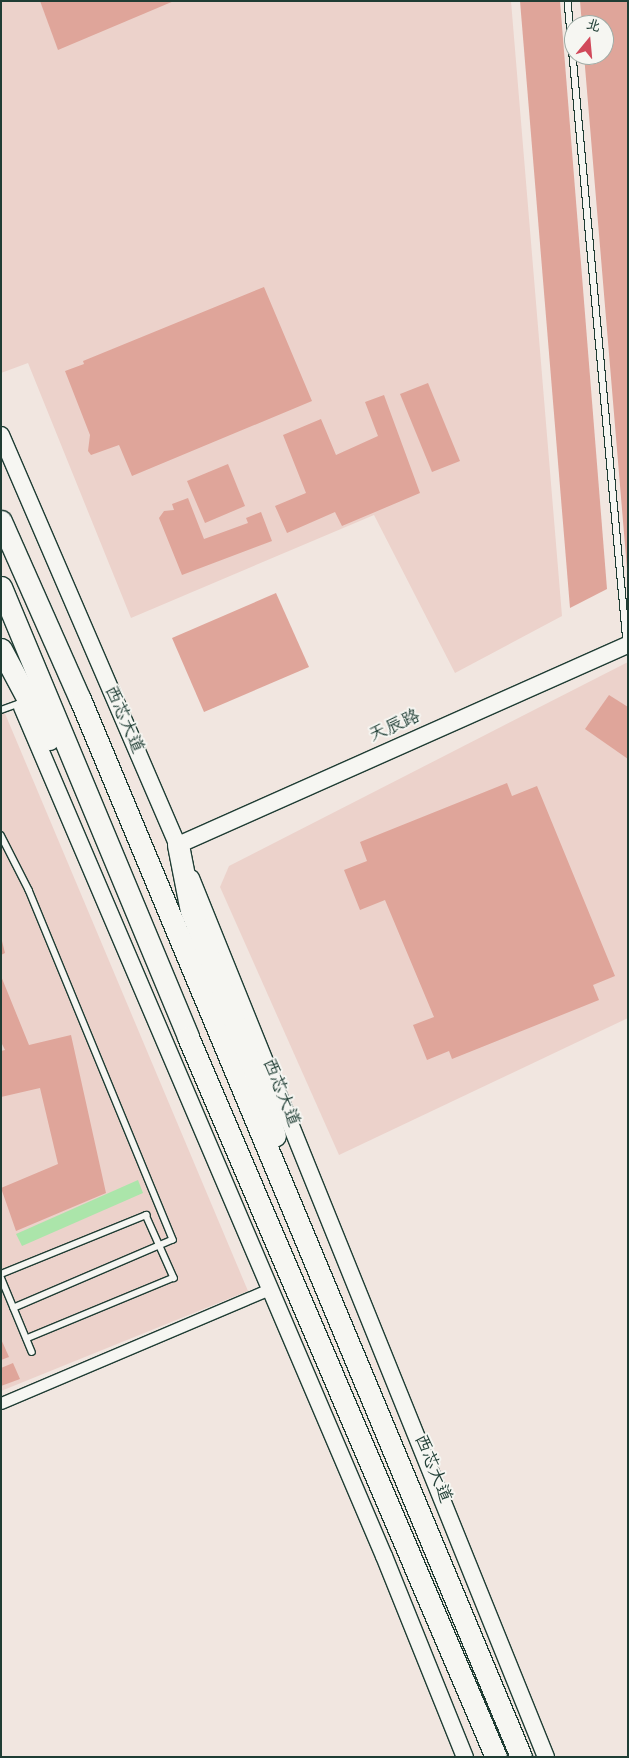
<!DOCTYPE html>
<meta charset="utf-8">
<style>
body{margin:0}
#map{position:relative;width:629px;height:1758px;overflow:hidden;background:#f1e6e0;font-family:"Indie Flower","LXGW WenKai TC",sans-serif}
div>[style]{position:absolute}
.built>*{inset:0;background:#ecd2cb}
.green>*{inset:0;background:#abe5aa}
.building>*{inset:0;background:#dfa59a}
.roads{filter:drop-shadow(1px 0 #1f3d34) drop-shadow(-1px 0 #1f3d34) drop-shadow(0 1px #1f3d34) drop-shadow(0 -1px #1f3d34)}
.lane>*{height:5.5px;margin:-2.75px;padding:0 2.75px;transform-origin:2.75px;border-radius:2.75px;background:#f6f6f2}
.street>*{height:11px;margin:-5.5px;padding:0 5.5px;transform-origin:5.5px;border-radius:5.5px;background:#f6f6f2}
.secondary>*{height:16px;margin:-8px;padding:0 8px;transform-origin:8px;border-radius:8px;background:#f6f6f2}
.highway>*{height:21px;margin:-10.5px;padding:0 10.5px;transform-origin:10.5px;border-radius:10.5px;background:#f6f6f2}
span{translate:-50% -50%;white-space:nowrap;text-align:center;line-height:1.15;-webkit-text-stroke:4px #f6f6f2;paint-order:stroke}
.street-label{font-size:18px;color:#1f3d34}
.frame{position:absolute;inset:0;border:2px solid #1f3d34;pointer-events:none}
.north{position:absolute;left:564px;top:15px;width:50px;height:50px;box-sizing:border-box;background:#f6f6f2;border:1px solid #a0aca6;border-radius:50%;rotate:17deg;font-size:14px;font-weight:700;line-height:20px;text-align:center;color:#1f3d34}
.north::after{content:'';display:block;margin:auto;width:18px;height:22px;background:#d1495b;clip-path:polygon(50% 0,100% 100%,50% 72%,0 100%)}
</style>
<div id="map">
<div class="built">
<i style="clip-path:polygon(1px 1px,511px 1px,562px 616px,455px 673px,374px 515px,131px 618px,28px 363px,1px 373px)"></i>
<i style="clip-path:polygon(628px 662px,628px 1018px,339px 1155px,220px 887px,229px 866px)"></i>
<i style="clip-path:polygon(1px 704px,248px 1291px,1px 1391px)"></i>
</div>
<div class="green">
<i style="clip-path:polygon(138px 1180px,143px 1193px,22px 1246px,16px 1234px)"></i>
</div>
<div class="building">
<i style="clip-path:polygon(40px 1px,174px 1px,58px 50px)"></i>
<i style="clip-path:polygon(520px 1px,560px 1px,607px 589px,570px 608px)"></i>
<i style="clip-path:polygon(580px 1px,628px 1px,628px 581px,584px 55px,604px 55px,604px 25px,582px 25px)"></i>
<i style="clip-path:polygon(264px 287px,312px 401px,132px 476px,119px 445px,91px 455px,88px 451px,90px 435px,65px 371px,84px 364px,83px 361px)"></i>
<i style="clip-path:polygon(428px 383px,460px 461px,432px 472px,400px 394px)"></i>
<i style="clip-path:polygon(384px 395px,420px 493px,342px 526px,335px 512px,287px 533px,275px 506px,306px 493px,283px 435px,321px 419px,336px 455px,378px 436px,365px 402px)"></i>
<i style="clip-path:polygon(228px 464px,245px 506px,205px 523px,187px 481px)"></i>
<i style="clip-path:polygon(188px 498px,204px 539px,248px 523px,246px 518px,261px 512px,272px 541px,182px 575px,159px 518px,164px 511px,174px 510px,172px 504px)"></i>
<i style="clip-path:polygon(276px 593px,309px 667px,204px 712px,172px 638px)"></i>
<i style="clip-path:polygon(609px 695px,628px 707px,628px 759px,585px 729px)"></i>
<i style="clip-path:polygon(507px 783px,512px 796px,537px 786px,615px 976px,593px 985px,599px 1000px,452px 1059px,449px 1051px,427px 1060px,413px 1025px,434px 1017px,385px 900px,360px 910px,344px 870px,367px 861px,360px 842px)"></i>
<i style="clip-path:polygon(1px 937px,5px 953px,1px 955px)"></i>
<i style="clip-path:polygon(1px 976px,29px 1045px,71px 1035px,106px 1193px,16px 1231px,1px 1188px,58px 1164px,40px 1088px,1px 1097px,1px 1051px,5px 1050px,1px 1042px)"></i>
<i style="clip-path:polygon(1px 1339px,9px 1357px,1px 1360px)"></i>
<i style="clip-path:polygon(13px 1363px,20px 1379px,1px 1386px,1px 1368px)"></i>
</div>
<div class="roads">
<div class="lane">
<i style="left:568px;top:1px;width:645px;rotate:84.75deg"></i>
<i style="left:1px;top:710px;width:20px;rotate:-20deg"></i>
<i style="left:1px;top:835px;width:62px;rotate:63deg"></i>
<i style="left:29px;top:890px;width:378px;rotate:67.6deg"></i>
<i style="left:173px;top:1240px;width:173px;rotate:156.8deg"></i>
<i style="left:1px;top:1274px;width:157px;rotate:-22.1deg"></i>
<i style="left:146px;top:1215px;width:69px;rotate:66deg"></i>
<i style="left:174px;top:1278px;width:159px;rotate:157.5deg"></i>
<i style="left:1px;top:1277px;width:81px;rotate:67.5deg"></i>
</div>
<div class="street">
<i style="left:1px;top:1403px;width:292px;rotate:-23deg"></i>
</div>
<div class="secondary">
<i style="left:1px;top:435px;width:457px;rotate:66.7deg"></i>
<i style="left:22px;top:707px;width:923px;rotate:66.91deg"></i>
<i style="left:384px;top:1556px;width:217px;rotate:68.1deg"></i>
<i style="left:178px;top:845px;width:492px;rotate:-24deg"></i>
<i style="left:191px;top:878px;width:948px;rotate:68.01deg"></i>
</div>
<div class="highway">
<i style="left:1px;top:521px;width:195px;rotate:66.1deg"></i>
<i style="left:80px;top:699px;width:1146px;rotate:67.37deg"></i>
<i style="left:1px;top:587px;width:487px;rotate:67.4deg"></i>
<i style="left:188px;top:1037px;width:783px;rotate:66.84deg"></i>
<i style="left:1px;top:649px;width:102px;rotate:61.9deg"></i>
<i style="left:178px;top:845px;width:67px;rotate:78.9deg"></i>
<i style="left:191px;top:911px;width:172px;rotate:68.5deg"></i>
<i style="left:254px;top:1071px;width:68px;rotate:72.1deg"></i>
</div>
</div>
<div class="street-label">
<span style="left:123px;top:720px;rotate:66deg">西芯大道</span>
<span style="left:395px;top:727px;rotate:-24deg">天辰路</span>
<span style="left:280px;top:1093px;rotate:68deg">西芯大道</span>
<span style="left:432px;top:1469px;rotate:68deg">西芯大道</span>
</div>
<div class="frame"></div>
<div class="north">北</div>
</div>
